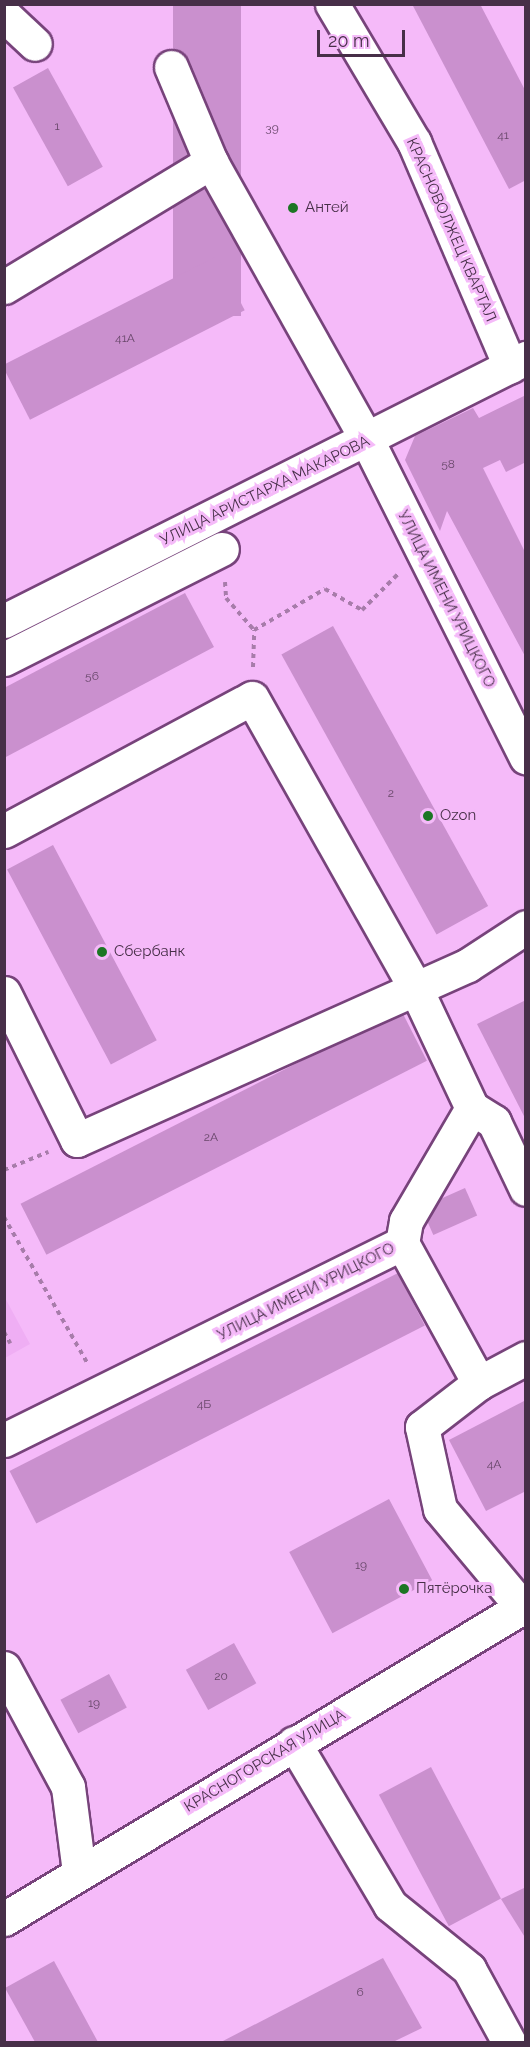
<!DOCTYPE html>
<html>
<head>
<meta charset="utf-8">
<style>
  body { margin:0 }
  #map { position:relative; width:530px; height:2047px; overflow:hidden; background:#f5baf9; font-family:Raleway,sans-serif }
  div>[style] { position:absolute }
  .built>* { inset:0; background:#efaef4 }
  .building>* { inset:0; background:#ca90ce; transform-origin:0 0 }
  .path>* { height:4px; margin-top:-2px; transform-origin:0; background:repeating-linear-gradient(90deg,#a77caa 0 4.5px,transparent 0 9px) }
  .roads { filter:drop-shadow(2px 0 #77437b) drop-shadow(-2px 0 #77437b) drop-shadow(0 2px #77437b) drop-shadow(0 -2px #77437b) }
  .minor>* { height:33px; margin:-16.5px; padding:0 16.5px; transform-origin:16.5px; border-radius:16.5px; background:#fff }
  .dots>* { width:16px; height:16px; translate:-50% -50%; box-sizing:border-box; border:3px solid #f5baf9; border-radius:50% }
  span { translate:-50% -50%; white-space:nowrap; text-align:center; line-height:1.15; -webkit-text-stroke:6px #f5baf9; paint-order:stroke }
  .number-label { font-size:12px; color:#68476a }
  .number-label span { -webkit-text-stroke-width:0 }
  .poi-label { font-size:15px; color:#472f48 }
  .left { translate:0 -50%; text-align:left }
  .street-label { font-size:15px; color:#472f48 }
  .frame { position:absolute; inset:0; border:6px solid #472f48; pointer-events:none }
  .scale { position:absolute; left:317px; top:30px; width:88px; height:27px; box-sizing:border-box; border:3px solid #472f48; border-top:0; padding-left:8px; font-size:18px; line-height:21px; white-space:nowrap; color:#472f48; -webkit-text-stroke:4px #f5baf9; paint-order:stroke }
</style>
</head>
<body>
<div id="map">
  <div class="built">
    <i style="clip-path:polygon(4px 1296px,30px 1344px,5px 1358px,4px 1358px)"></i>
  </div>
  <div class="building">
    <i style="left:173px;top:4px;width:68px;height:312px"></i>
    <i style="clip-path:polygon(412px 4px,480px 4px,526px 92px,526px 180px,509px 189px)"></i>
    <i style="left:48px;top:68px;width:113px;height:40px;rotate:61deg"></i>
    <i style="left:217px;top:256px;width:61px;height:241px;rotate:63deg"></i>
    <i style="clip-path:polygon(526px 395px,526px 462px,506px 472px,500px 460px,483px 468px,526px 554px,526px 658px,447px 511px,440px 531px,405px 460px,415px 436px,473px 408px,479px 418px)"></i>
    <i style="clip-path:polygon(185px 593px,214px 647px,4px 758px,4px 688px)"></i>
    <i style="left:333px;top:626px;width:320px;height:59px;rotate:61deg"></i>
    <i style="left:53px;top:845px;width:221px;height:52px;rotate:62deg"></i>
    <i style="clip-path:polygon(526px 1000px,526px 1120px,477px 1024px)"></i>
    <i style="left:401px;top:1010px;width:57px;height:427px;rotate:63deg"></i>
    <i style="left:465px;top:1188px;width:30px;height:48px;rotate:66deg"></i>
    <i style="left:398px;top:1273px;width:59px;height:436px;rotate:63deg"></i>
    <i style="clip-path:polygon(526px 1400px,526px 1491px,486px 1511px,449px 1440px)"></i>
    <i style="left:389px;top:1499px;width:92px;height:113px;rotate:62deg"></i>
    <i style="left:234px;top:1643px;width:46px;height:55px;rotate:61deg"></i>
    <i style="left:109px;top:1674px;width:38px;height:55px;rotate:62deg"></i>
    <i style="left:431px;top:1767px;width:149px;height:59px;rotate:62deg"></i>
    <i style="clip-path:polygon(526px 1887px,526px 1939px,501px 1899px)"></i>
    <i style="clip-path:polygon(383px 1958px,422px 2028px,393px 2042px,221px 2042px)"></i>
    <i style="clip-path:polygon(54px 1961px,98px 2042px,35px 2042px,5px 1988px)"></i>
  </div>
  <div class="path">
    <i style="left:225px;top:582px;width:16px;rotate:86deg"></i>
    <i style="left:226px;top:598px;width:43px;rotate:48.8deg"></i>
    <i style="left:253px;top:667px;width:37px;rotate:-88deg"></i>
    <i style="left:254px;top:630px;width:82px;rotate:-30deg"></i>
    <i style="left:325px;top:589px;width:43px;rotate:29.6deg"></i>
    <i style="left:362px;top:610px;width:52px;rotate:-45deg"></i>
    <i style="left:4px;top:1170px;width:48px;rotate:-22.2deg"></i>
    <i style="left:4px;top:1217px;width:169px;rotate:60.3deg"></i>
    <i style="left:4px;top:1332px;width:13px;rotate:61deg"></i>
  </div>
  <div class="roads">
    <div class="minor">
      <i style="left:332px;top:4px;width:161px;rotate:59.3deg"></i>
      <i style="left:414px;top:142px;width:244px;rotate:66.8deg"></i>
      <i style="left:4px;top:15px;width:42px;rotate:43.1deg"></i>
      <i style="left:211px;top:162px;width:319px;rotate:60.7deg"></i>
      <i style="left:367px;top:440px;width:355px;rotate:63.4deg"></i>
      <i style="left:4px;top:287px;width:242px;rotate:-31.1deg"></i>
      <i style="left:211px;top:162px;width:103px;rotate:-112.8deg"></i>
      <i style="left:4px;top:621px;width:585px;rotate:-26.74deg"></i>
      <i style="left:4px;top:659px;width:244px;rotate:-26.8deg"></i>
      <i style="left:4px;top:831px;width:281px;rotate:-28.2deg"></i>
      <i style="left:252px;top:698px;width:332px;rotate:60.6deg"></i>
      <i style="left:415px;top:987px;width:134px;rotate:64.8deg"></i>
      <i style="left:472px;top:1108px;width:131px;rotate:120.3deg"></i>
      <i style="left:406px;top:1221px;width:22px;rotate:100deg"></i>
      <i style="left:4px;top:993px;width:164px;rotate:63.6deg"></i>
      <i style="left:77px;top:1140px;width:428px;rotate:-24.1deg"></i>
      <i style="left:468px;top:965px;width:69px;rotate:-33.2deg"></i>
      <i style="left:472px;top:1108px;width:26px;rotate:32deg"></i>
      <i style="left:494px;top:1122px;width:74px;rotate:64.5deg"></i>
      <i style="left:479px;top:1383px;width:53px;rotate:-28deg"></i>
      <i style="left:4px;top:1440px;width:444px;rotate:-26.3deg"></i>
      <i style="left:402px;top:1243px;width:160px;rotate:61.2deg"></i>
      <i style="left:479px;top:1383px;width:72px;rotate:142.3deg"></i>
      <i style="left:422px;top:1427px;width:84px;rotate:77.6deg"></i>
      <i style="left:440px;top:1509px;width:128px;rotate:50.1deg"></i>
      <i style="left:4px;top:1668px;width:135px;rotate:61.7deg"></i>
      <i style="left:68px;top:1787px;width:86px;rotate:82.6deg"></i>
      <i style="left:294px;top:1743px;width:188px;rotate:59.3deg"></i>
      <i style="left:390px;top:1905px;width:102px;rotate:39deg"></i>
      <i style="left:469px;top:1969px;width:83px;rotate:61.3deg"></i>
      <i style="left:4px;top:1919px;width:609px;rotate:-31.03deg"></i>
    </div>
  </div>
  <div class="dots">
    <i style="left:293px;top:208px;background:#1c7624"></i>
    <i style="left:428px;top:816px;background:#1c7624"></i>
    <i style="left:102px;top:952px;background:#1c7624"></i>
    <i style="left:404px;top:1589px;background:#1c7624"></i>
  </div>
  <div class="number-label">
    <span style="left:57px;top:127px">1</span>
    <span style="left:272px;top:129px">39</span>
    <span style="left:503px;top:136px">41</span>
    <span style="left:125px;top:339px">41А</span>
    <span style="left:448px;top:465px">58</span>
    <span style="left:92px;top:677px">56</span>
    <span style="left:391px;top:794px">2</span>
    <span style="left:211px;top:1138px">2А</span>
    <span style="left:204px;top:1405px">4Б</span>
    <span style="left:494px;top:1465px">4А</span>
    <span style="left:361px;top:1566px">19</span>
    <span style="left:221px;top:1677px">20</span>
    <span style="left:94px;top:1704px">19</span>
    <span style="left:360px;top:1993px">6</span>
  </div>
  <div class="poi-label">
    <span class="left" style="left:305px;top:208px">Антей</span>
    <span class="left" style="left:440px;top:816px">Ozon</span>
    <span class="left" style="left:114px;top:952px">Сбербанк</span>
    <span class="left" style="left:416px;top:1589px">Пятёрочка</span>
  </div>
  <div class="street-label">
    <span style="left:451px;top:230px;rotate:66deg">КРАСНОВОЛЖЕЦ КВАРТАЛ</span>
    <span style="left:265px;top:491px;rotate:-26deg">УЛИЦА АРИСТАРХА МАКАРОВА</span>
    <span style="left:446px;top:599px;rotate:63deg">УЛИЦА ИМЕНИ УРИЦКОГО</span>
    <span style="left:306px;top:1292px;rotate:-27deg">УЛИЦА ИМЕНИ УРИЦКОГО</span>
    <span style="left:265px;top:1761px;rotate:-31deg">КРАСНОГОРСКАЯ УЛИЦА</span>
  </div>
  <div class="frame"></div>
  <div class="scale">20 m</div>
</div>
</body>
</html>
